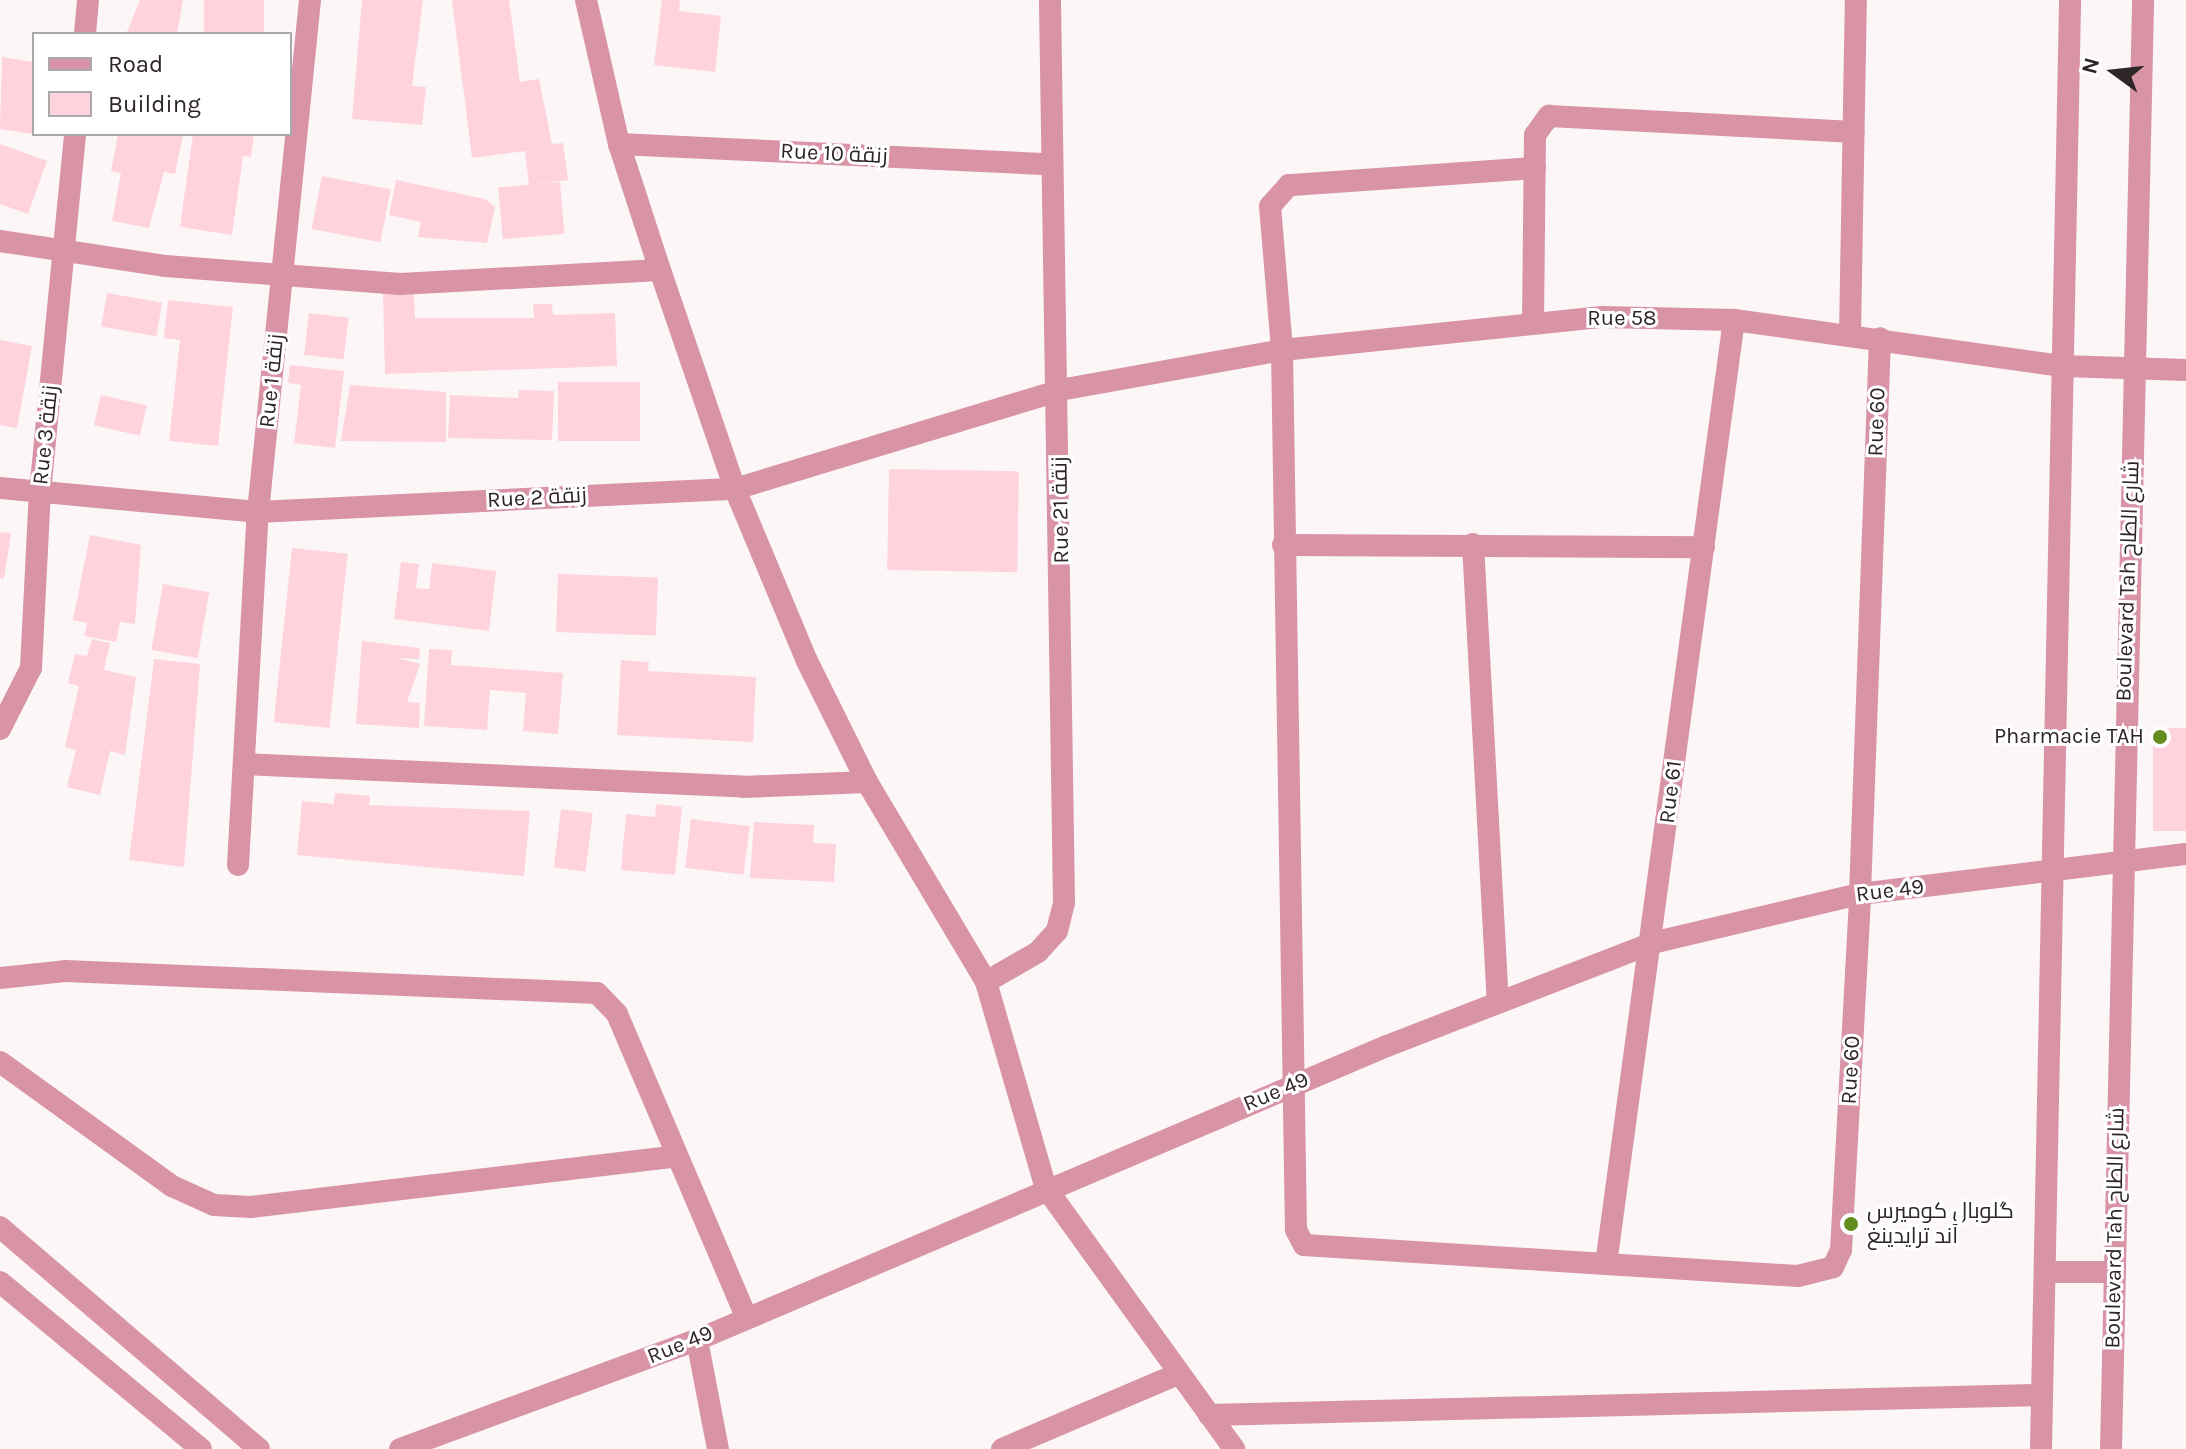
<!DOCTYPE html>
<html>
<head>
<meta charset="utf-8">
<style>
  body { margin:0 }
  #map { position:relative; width:2186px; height:1449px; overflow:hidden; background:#fcf6f7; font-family:Karla,Cairo,sans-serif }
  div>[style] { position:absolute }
  .building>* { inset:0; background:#ffd3dd; transform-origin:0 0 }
  .minor>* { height:22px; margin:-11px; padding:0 11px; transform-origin:11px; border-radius:11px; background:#d894a6 }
  .dots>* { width:22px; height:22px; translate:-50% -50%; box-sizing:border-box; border:4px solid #fff; border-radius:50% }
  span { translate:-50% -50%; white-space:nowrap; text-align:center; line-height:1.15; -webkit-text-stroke:6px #fff; paint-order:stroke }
  .street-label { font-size:22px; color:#2e2527 }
  .poi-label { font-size:22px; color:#2e2527 }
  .right { translate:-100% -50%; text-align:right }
  .left { translate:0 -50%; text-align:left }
  .legend { position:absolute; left:32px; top:32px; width:260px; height:104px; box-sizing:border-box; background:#fff; border:2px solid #aba8a9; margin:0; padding:10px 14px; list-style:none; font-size:24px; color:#2e2527 }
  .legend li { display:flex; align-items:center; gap:16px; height:40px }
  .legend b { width:40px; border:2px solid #aba8a9 }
  .north { position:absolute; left:2074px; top:32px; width:80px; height:80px; -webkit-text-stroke:6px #fff; paint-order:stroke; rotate:285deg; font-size:22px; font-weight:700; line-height:32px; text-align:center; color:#2e2527 }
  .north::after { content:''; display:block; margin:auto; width:28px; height:36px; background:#2e2527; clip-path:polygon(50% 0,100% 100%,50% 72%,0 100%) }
</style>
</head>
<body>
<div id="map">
  <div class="building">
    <i style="clip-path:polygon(140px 0,183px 0,177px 34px,126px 34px)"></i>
    <i style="left:204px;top:0;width:60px;height:34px"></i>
    <i style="clip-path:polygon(362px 0,423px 0,412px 86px,426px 87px,422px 125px,352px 119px)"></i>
    <i style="clip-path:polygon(452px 0,509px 0,520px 82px,539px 79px,552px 144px,563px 143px,568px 180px,529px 185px,525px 151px,472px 158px)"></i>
    <i style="clip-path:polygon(662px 0,680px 0,679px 11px,721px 16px,715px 72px,654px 65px)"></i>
    <i style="clip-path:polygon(2px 57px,34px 62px,34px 134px,0 129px)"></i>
    <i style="clip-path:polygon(118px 134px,183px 134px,175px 174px,164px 172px,149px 228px,112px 221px,121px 173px,111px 171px)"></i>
    <i style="clip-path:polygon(193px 134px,254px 134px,251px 157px,243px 156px,232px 235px,180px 227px)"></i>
    <i style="clip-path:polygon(0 144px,47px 161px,28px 214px,0 204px)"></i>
    <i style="left:322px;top:176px;width:70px;height:54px;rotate:11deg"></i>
    <i style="clip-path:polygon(396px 180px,485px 199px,495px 207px,487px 243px,418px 237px,421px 222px,389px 215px)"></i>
    <i style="left:560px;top:182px;width:52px;height:62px;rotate:85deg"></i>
    <i style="clip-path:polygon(414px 291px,415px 318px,534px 318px,533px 304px,552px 304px,553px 315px,615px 313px,617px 366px,385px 374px,383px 293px)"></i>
    <i style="left:107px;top:293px;width:56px;height:34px;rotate:10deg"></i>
    <i style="clip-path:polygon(168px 300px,233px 307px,218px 446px,169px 441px,180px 340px,164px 338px)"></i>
    <i style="left:309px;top:313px;width:40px;height:42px;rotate:7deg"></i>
    <i style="clip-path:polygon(0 340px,32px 346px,17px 428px,0 425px)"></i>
    <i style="clip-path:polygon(290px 365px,344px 371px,335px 448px,294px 443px,301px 385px,288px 383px)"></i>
    <i style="left:640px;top:382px;width:59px;height:82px;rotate:90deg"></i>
    <i style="clip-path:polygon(350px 385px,446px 392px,446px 442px,341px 441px)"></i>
    <i style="clip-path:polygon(519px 390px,554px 391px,552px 440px,448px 438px,450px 395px,518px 398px)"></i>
    <i style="left:101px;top:395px;width:47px;height:31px;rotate:13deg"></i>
    <i style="left:889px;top:469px;width:130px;height:101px;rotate:1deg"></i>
    <i style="clip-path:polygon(0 532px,11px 533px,4px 579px,0 578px)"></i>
    <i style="clip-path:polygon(90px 535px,141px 545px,135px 624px,120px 622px,116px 642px,84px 636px,87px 623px,73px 620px)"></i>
    <i style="left:292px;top:548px;width:56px;height:175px;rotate:6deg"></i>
    <i style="clip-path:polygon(401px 562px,419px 564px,416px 588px,429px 589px,432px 563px,496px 571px,489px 631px,394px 619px)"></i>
    <i style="left:558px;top:574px;width:100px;height:58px;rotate:2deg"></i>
    <i style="left:163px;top:584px;width:47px;height:67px;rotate:10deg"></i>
    <i style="clip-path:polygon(92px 639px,110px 643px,104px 670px,136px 677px,125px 755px,110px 751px,100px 795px,67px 787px,76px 750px,65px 747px,79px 686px,68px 683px,75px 654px,87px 656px)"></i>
    <i style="clip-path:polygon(362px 641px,420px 648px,419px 659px,398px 658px,420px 664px,407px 702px,420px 703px,419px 728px,356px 724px)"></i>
    <i style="clip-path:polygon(429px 649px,452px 650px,451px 665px,563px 673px,558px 734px,523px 731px,526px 693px,490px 690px,487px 730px,424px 726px)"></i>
    <i style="clip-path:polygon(154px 659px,200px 664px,184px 867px,129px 860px)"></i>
    <i style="clip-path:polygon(621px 660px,649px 662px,648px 671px,756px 677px,753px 742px,617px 735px)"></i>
    <i style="left:2153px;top:728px;width:33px;height:103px"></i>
    <i style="clip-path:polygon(335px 793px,370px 796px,369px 805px,530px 811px,524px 876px,297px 855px,302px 801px,334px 804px)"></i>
    <i style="clip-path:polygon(656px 804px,682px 807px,675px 875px,621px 870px,626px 814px,655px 817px)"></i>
    <i style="left:561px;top:809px;width:32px;height:59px;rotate:7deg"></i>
    <i style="left:691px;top:819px;width:59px;height:49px;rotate:7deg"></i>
    <i style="clip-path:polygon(754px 822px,814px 825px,813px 843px,836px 844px,834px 882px,750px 878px)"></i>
  </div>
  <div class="minor">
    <i style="left:586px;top:0;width:148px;rotate:77.1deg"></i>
    <i style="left:619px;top:144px;width:133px;rotate:72deg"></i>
    <i style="left:660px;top:270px;width:231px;rotate:71.1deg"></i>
    <i style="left:735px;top:489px;width:184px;rotate:67.3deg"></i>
    <i style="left:806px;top:659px;width:137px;rotate:63.6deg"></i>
    <i style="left:867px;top:782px;width:233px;rotate:59.2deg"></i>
    <i style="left:986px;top:982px;width:215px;rotate:73.8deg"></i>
    <i style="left:1046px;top:1188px;width:322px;rotate:54.2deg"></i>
    <i style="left:85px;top:34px;width:34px;rotate:-85deg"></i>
    <i style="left:619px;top:144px;width:429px;rotate:2.7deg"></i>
    <i style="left:1535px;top:168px;width:247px;rotate:176deg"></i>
    <i style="left:1289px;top:185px;width:28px;rotate:132deg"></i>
    <i style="left:1270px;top:206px;width:144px;rotate:85.2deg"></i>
    <i style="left:1282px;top:350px;width:880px;rotate:89.09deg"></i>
    <i style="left:1296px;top:1230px;width:17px;rotate:62deg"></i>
    <i style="left:1304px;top:1245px;width:495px;rotate:3.6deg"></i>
    <i style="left:1798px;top:1276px;width:36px;rotate:-14deg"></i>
    <i style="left:1833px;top:1267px;width:19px;rotate:-65deg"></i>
    <i style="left:1841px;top:1250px;width:357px;rotate:-86.9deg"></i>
    <i style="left:1860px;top:894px;width:556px;rotate:-87.94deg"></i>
    <i style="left:0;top:241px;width:168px;rotate:8.6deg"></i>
    <i style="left:166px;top:266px;width:235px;rotate:4.4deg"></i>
    <i style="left:400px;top:284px;width:260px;rotate:-3.1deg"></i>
    <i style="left:1533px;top:323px;width:188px;rotate:-89.4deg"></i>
    <i style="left:1535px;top:135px;width:24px;rotate:-54deg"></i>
    <i style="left:1549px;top:116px;width:305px;rotate:3deg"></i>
    <i style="left:1850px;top:335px;width:335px;rotate:-89deg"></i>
    <i style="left:0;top:488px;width:259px;rotate:5.3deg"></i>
    <i style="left:258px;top:512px;width:478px;rotate:-2.8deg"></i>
    <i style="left:735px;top:489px;width:340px;rotate:-16.9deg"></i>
    <i style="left:1060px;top:390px;width:226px;rotate:-10.2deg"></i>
    <i style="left:1282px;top:350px;width:322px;rotate:-5.9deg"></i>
    <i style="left:1602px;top:317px;width:132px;rotate:1.3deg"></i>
    <i style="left:1734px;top:320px;width:332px;rotate:8deg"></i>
    <i style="left:2063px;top:366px;width:123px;rotate:1.9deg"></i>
    <i style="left:1473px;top:544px;width:458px;rotate:86.9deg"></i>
    <i style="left:1283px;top:545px;width:421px;rotate:0.3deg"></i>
    <i style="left:0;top:729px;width:68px;rotate:-63.1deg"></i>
    <i style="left:31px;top:668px;width:176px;rotate:-87.1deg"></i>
    <i style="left:40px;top:492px;width:360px;rotate:-84.4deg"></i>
    <i style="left:245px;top:764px;width:498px;rotate:2.6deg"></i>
    <i style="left:742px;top:787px;width:125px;rotate:-2.3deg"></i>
    <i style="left:238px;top:865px;width:354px;rotate:-86.8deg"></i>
    <i style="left:258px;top:512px;width:515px;rotate:-84.2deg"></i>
    <i style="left:0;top:978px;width:65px;rotate:-6.1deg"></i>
    <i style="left:65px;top:971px;width:532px;rotate:2.37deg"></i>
    <i style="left:597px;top:993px;width:29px;rotate:46deg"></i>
    <i style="left:617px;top:1014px;width:329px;rotate:66.9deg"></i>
    <i style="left:986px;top:982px;width:60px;rotate:-30deg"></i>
    <i style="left:1038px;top:952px;width:28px;rotate:-48deg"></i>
    <i style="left:1057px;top:931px;width:29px;rotate:-76deg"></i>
    <i style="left:1064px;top:903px;width:903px;rotate:-90.89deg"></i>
    <i style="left:0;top:1062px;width:212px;rotate:35.8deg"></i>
    <i style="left:172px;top:1186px;width:46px;rotate:24.3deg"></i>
    <i style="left:214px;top:1205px;width:37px;rotate:3deg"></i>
    <i style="left:251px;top:1207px;width:429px;rotate:-6.8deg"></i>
    <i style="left:0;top:1227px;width:341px;rotate:40.6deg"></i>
    <i style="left:1606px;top:1264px;width:953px;rotate:-82.28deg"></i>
    <i style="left:2045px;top:1272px;width:70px"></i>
    <i style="left:0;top:1282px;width:261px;rotate:39.7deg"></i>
    <i style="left:697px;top:1340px;width:111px;rotate:79.1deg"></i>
    <i style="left:1209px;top:1415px;width:833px;rotate:-1.38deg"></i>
    <i style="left:400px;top:1449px;width:316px;rotate:-20.2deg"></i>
    <i style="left:697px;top:1340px;width:750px;rotate:-23.08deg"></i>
    <i style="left:1387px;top:1046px;width:284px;rotate:-21.2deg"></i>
    <i style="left:1652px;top:943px;width:214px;rotate:-13.3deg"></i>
    <i style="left:1860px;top:894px;width:328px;rotate:-7deg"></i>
    <i style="left:1002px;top:1449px;width:191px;rotate:-23.1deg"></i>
    <i style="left:2041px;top:1449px;width:1449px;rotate:-88.85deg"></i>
    <i style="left:2111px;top:1449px;width:1449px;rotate:-88.73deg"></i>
  </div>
  <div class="dots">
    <i style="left:2160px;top:737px;background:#618d1e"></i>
    <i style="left:1851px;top:1224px;background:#618d1e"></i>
  </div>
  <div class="street-label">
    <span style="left:834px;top:154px;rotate:3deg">Rue 10 زنقة</span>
    <span style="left:1622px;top:319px">Rue 58</span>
    <span style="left:272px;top:381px;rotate:-84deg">Rue 1 زنقة</span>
    <span style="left:1877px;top:422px;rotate:-88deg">Rue 60</span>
    <span style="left:46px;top:435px;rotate:-84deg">Rue 3 زنقة</span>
    <span style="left:537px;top:498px;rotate:-3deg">Rue 2 زنقة</span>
    <span style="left:1061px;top:510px;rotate:-91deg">Rue 21 زنقة</span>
    <span style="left:2128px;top:581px;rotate:-88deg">Boulevard Tah شارع الطاح</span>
    <span style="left:1671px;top:792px;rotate:-83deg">Rue 61</span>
    <span style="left:1890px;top:891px;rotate:-7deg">Rue 49</span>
    <span style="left:1851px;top:1070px;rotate:-87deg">Rue 60</span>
    <span style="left:1276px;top:1092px;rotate:-23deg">Rue 49</span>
    <span style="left:2115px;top:1228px;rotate:-89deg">Boulevard Tah شارع الطاح</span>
    <span style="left:680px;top:1345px;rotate:-22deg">Rue 49</span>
  </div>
  <div class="poi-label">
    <span class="right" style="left:2144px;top:737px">Pharmacie TAH</span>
    <span class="left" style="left:1867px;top:1224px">گلوبال كوميرس<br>آند ترايدينغ</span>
  </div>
  <ul class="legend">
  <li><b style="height:10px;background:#d894a6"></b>Road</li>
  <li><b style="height:22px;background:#ffd3dd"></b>Building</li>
  </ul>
  <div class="north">N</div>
</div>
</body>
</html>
